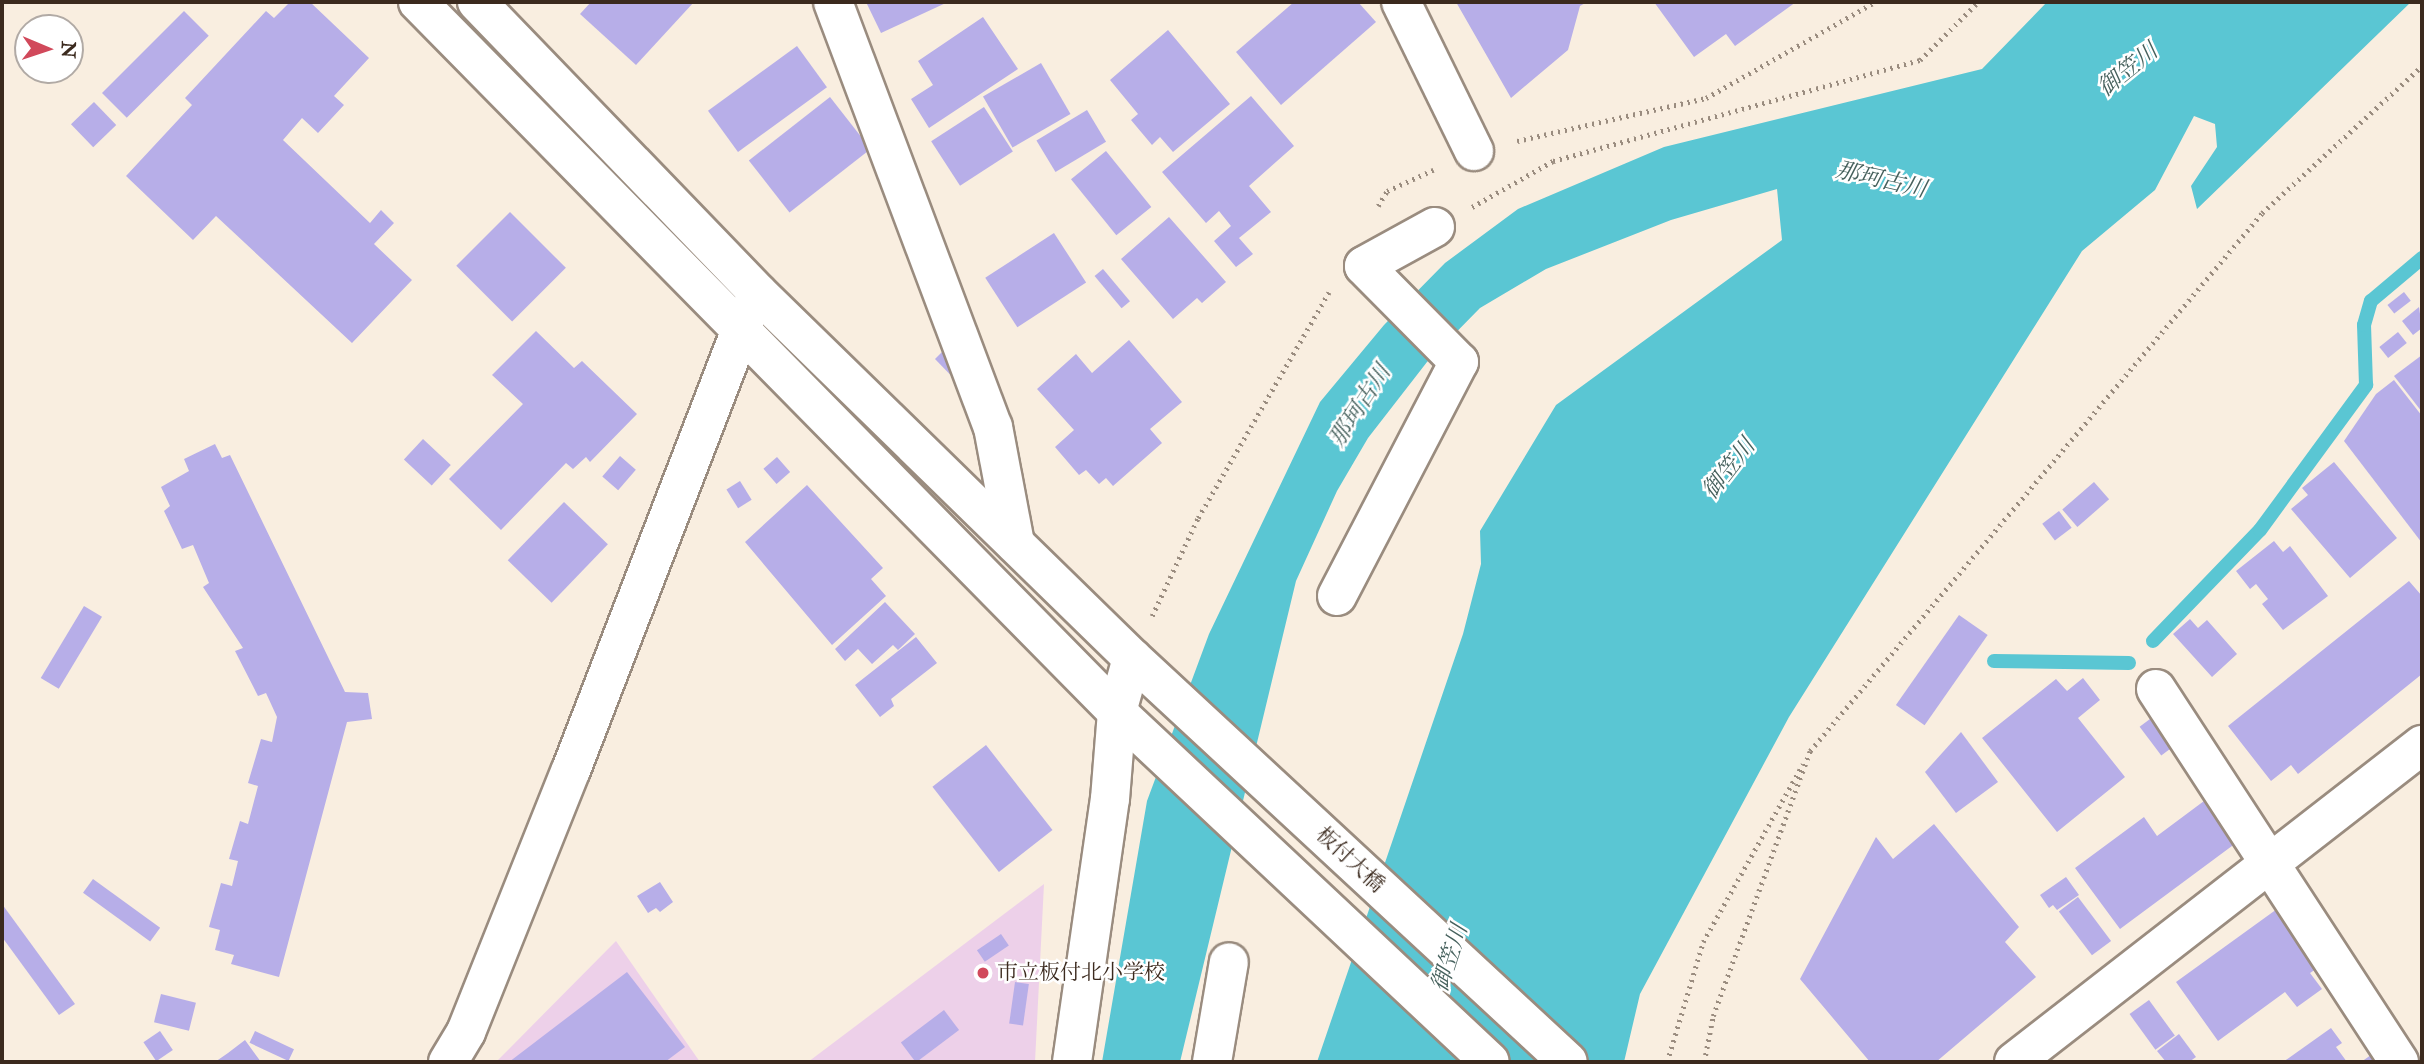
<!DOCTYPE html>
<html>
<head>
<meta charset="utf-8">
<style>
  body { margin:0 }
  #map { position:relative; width:2424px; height:1064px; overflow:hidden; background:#f9eee0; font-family:"IM FELL Double Pica","Noto Serif JP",serif }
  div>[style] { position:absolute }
  .built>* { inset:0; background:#edd0e9 }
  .water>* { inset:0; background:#5ac6d3 }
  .stream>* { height:14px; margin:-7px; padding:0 7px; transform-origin:7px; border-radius:7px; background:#5ac6d3 }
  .building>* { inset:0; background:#b7aee8; transform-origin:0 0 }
  .path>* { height:4.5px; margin-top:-2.25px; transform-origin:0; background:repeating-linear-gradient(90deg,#9a8c7f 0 2px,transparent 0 7px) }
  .roads { filter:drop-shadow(2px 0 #9a8c7f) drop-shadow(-2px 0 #9a8c7f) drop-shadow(0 2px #9a8c7f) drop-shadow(0 -2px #9a8c7f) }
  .minor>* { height:38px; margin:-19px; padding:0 19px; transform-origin:19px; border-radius:19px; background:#fff }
  .tertiary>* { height:38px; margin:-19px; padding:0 19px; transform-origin:19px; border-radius:19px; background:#fff }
  .dots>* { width:19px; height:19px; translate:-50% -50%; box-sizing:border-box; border:4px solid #fff; border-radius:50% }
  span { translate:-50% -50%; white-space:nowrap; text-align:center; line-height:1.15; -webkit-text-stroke:5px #fff; paint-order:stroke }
  .street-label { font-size:21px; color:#3b2a1e }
  .poi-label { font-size:21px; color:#3b2a1e }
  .left { translate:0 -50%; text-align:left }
  .water-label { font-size:23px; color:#46615d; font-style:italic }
  .frame { position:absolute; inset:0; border:4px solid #3b2a1e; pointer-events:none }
  .north { position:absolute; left:14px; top:14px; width:70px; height:70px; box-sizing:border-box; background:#fff; border:2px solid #b1aaa5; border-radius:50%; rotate:92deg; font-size:19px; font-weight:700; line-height:28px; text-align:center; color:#3b2a1e }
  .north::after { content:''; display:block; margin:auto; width:24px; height:32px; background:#d1495b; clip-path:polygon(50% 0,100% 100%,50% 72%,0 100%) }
</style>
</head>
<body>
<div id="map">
  <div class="built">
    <i style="clip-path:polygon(1044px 884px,1035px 1062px,808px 1062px)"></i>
    <i style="clip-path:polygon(616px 941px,700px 1062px,496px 1062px)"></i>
  </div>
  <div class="water">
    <i style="clip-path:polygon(2047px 2px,2411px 2px,2197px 209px,2191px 186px,2217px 147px,2215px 124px,2194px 116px,2155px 190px,2082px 251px,1789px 717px,1640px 994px,1624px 1062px,1317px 1062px,1463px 634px,1481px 564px,1480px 531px,1556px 405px,1782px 240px,1777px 189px,1671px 220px,1546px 269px,1480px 308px,1427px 362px,1368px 438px,1337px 491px,1296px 581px,1180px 1062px,1102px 1062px,1147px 801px,1209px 634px,1320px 402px,1384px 325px,1445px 263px,1518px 209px,1664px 147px,1982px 69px)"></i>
  </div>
  <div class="stream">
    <i style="left:2153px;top:641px;width:154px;rotate:-46.1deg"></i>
    <i style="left:2260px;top:530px;width:180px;rotate:-53.8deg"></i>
    <i style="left:2366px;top:385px;width:60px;rotate:-91.9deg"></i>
    <i style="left:2364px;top:325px;width:25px;rotate:-74deg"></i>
    <i style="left:2371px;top:301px;width:67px;rotate:-40.1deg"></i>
    <i style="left:1994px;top:661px;width:135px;rotate:0.8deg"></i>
  </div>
  <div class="building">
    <i style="clip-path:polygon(290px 2px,310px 2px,369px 58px,334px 96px,344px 105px,318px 133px,302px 118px,283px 140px,370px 223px,381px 210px,394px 223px,374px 244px,412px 280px,352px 343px,216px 216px,193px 240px,126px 176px,192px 105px,185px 98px,266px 11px,274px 18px)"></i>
    <i style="clip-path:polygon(591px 2px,694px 2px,636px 65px,580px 14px)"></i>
    <i style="clip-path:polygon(866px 2px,948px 2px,881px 33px)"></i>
    <i style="clip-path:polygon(1294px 2px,1358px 2px,1376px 22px,1281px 105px,1236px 52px)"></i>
    <i style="clip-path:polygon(1456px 2px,1587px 2px,1580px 6px,1568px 50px,1511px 98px)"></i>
    <i style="clip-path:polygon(1654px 2px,1796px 2px,1735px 46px,1726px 34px,1694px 57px)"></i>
    <i style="left:184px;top:11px;width:35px;height:116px;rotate:45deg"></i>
    <i style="clip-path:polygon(983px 17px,1018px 69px,929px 128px,911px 99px,933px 85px,918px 61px)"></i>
    <i style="clip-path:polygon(1168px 30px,1230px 104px,1173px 152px,1160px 137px,1152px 145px,1131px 120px,1138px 114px,1110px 80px)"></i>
    <i style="left:797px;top:46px;width:51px;height:110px;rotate:54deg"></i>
    <i style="left:1041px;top:63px;width:59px;height:67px;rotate:60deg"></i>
    <i style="clip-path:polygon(1251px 96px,1294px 146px,1249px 186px,1271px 212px,1239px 238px,1253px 254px,1236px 267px,1214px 241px,1231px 226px,1219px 211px,1206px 223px,1162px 172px)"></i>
    <i style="left:830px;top:97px;width:66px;height:103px;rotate:52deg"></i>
    <i style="left:94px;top:102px;width:32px;height:32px;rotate:46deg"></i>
    <i style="left:984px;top:107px;width:53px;height:63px;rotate:57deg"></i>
    <i style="left:1087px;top:110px;width:37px;height:59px;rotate:59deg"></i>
    <i style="left:1106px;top:151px;width:72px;height:45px;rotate:51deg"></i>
    <i style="left:510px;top:212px;width:79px;height:76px;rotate:45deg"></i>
    <i style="clip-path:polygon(1169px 217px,1226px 282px,1202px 303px,1197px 298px,1173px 319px,1121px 259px)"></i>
    <i style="left:1054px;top:233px;width:59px;height:82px;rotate:57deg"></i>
    <i style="left:1103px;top:269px;width:42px;height:11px;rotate:50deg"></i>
    <i style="left:2404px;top:292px;width:11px;height:21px;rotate:52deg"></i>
    <i style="clip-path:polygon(2419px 307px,2422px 328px,2413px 335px,2402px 321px)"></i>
    <i style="clip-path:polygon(536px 331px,574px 368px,582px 361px,637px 414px,590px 462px,586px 457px,573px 469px,566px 463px,501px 530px,449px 479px,523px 404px,492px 375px)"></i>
    <i style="left:2398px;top:332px;width:14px;height:24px;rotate:51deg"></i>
    <i style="clip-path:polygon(1129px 340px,1182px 402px,1150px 429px,1162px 443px,1113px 486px,1106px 478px,1099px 484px,1086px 470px,1079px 475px,1055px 447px,1074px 430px,1037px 389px,1076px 354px,1092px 373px)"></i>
    <i style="clip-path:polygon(949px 345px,965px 390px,935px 359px)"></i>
    <i style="clip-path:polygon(2422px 355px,2422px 412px,2394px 376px)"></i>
    <i style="clip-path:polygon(2394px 380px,2422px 416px,2422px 543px,2344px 441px,2376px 394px)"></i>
    <i style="left:423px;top:439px;width:38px;height:28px;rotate:43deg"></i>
    <i style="clip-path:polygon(215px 444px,222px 458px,230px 455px,345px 692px,368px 693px,372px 719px,347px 722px,279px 977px,231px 964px,234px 955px,215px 950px,220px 930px,209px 927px,221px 883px,232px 886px,238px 861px,229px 859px,240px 821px,248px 824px,258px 786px,248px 783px,261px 739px,272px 742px,277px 717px,266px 693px,258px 696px,235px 651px,243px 648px,203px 587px,209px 583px,193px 545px,182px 549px,164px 511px,170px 506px,161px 487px,189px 471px,184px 459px)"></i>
    <i style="left:620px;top:456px;width:21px;height:27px;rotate:41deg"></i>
    <i style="left:777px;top:457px;width:20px;height:18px;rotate:49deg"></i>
    <i style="clip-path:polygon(2334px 462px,2397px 538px,2350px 578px,2291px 509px,2308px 495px,2302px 488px)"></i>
    <i style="left:740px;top:481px;width:22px;height:16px;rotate:58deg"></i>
    <i style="left:2094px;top:482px;width:23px;height:42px;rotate:49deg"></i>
    <i style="clip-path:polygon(807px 485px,883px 568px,871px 579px,886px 596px,832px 645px,745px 542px)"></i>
    <i style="left:564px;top:502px;width:61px;height:81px;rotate:44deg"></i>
    <i style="left:2059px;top:511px;width:21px;height:21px;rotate:53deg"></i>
    <i style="clip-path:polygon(2274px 541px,2283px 552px,2290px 546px,2328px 596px,2283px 630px,2262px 604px,2268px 599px,2256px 584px,2250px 589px,2236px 571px)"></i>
    <i style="clip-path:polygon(2409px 581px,2422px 596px,2422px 674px,2298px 774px,2291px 765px,2271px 781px,2228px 726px)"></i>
    <i style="clip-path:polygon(885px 602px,915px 634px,898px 650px,893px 645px,872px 664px,858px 649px,845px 661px,835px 649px)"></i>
    <i style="left:84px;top:606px;width:21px;height:84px;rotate:31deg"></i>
    <i style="left:1959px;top:615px;width:35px;height:110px;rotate:35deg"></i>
    <i style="clip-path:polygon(2190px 619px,2198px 628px,2207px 620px,2237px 654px,2212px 677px,2173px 634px)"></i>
    <i style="clip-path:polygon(916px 637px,937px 663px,891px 699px,894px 706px,880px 717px,855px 685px)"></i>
    <i style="clip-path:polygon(2083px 678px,2100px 700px,2078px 718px,2125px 777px,2057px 832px,1982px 738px,2056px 679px,2067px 691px)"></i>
    <i style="left:2150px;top:719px;width:36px;height:13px;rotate:53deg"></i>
    <i style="clip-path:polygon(1961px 732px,1998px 782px,1956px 813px,1925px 772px)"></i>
    <i style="left:986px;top:745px;width:108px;height:68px;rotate:52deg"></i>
    <i style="clip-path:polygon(2204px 801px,2236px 843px,2120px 929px,2075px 868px,2144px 817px,2157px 836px)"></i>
    <i style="clip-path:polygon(1934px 824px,2019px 927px,2005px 942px,2036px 977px,1936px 1062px,1870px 1062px,1800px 979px,1876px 837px,1893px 859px)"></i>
    <i style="clip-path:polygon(2066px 877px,2079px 895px,2057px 910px,2053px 905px,2049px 908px,2040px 895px)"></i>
    <i style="left:93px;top:879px;width:83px;height:17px;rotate:36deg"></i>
    <i style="clip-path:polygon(660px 882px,673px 902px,660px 912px,656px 908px,648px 913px,637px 896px)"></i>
    <i style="left:2078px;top:897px;width:55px;height:24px;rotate:53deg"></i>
    <i style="clip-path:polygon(2px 904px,75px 1004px,59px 1015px,2px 937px)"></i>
    <i style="clip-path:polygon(2277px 909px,2319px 967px,2310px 973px,2322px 989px,2297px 1007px,2285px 992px,2218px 1041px,2176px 982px)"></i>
    <i style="left:1001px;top:934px;width:14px;height:29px;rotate:56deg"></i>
    <i style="clip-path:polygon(627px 972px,685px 1047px,665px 1062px,509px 1062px)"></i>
    <i style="left:1015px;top:982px;width:14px;height:42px;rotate:8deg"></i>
    <i style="left:161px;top:994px;width:36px;height:29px;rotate:14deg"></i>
    <i style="left:2149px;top:1000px;width:44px;height:24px;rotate:54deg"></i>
    <i style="left:944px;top:1010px;width:25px;height:54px;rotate:53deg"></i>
    <i style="clip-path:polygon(2331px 1028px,2342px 1043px,2336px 1047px,2347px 1062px,2283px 1062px)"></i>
    <i style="left:160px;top:1031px;width:23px;height:20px;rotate:56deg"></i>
    <i style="left:255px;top:1031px;width:43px;height:13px;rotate:25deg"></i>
    <i style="clip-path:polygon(2179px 1034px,2196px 1057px,2189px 1062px,2166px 1062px,2157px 1051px)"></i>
    <i style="clip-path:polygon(245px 1040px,261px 1062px,215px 1062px,228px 1053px)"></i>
    <i style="clip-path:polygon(2381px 1048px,2391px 1062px,2361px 1062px)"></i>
  </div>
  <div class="path">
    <i style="left:1517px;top:141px;width:194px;rotate:-12.8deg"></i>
    <i style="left:1706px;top:98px;width:194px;rotate:-29.6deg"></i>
    <i style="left:1378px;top:206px;width:17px;rotate:-59deg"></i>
    <i style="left:1387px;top:191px;width:51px;rotate:-24.5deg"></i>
    <i style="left:1472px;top:207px;width:93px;rotate:-29.6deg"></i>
    <i style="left:1553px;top:161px;width:381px;rotate:-15.4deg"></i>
    <i style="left:1920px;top:60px;width:82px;rotate:-45deg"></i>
    <i style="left:1152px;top:616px;width:108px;rotate:-64.9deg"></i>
    <i style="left:1198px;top:518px;width:261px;rotate:-59.9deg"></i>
    <i style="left:1667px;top:1062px;width:125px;rotate:-73.3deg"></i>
    <i style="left:1703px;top:942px;width:204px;rotate:-60.7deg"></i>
    <i style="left:1704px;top:1062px;width:47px;rotate:-78.9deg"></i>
    <i style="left:1713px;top:1016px;width:282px;rotate:-69.9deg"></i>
    <i style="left:1810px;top:751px;width:703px;rotate:-49.96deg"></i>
    <i style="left:2262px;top:213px;width:217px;rotate:-42.6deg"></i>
  </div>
  <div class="roads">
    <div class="minor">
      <i style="left:833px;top:2px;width:454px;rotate:69.4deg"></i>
      <i style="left:993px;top:427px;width:118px;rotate:79.3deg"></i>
      <i style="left:1401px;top:2px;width:166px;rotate:63.9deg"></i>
      <i style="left:1337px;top:596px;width:264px;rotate:-62.5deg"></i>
      <i style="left:1459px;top:362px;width:135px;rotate:-134.7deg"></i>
      <i style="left:1364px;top:266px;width:81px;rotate:-28.8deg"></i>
      <i style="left:2156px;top:689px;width:445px;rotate:56.9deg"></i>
      <i style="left:1072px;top:1062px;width:266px;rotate:-81.8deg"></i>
      <i style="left:1110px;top:799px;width:87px;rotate:-85.4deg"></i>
      <i style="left:1117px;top:712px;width:56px;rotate:-74.5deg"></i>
      <i style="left:1212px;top:1062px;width:101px;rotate:-80.4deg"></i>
      <i style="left:2014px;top:1062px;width:517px;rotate:-37.85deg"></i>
    </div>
    <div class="tertiary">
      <i style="left:418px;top:2px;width:996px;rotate:45.45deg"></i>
      <i style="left:1117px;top:712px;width:511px;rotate:43.18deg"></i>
      <i style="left:477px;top:2px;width:405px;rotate:46deg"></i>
      <i style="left:758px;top:293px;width:523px;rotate:44.3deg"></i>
      <i style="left:1132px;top:658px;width:594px;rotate:42.82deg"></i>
      <i style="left:448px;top:1062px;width:35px;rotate:-59deg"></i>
      <i style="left:466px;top:1032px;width:282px;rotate:-68.2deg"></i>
      <i style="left:571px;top:770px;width:492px;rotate:-68.9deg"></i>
    </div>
  </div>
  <div class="dots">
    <i style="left:983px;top:973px;background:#d1495b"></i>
  </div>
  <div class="street-label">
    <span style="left:1350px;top:860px;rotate:43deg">板付大橋</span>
  </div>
  <div class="poi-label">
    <span class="left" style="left:997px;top:973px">市立板付北小学校</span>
  </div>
  <div class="water-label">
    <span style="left:2128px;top:70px;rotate:-39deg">御笠川</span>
    <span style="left:1881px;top:180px;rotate:13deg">那珂古川</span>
    <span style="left:1360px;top:406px;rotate:-57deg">那珂古川</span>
    <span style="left:1729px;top:469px;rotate:-52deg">御笠川</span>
    <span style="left:1450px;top:958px;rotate:-72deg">御笠川</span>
  </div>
  <div class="frame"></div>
  <div class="north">N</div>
</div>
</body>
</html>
